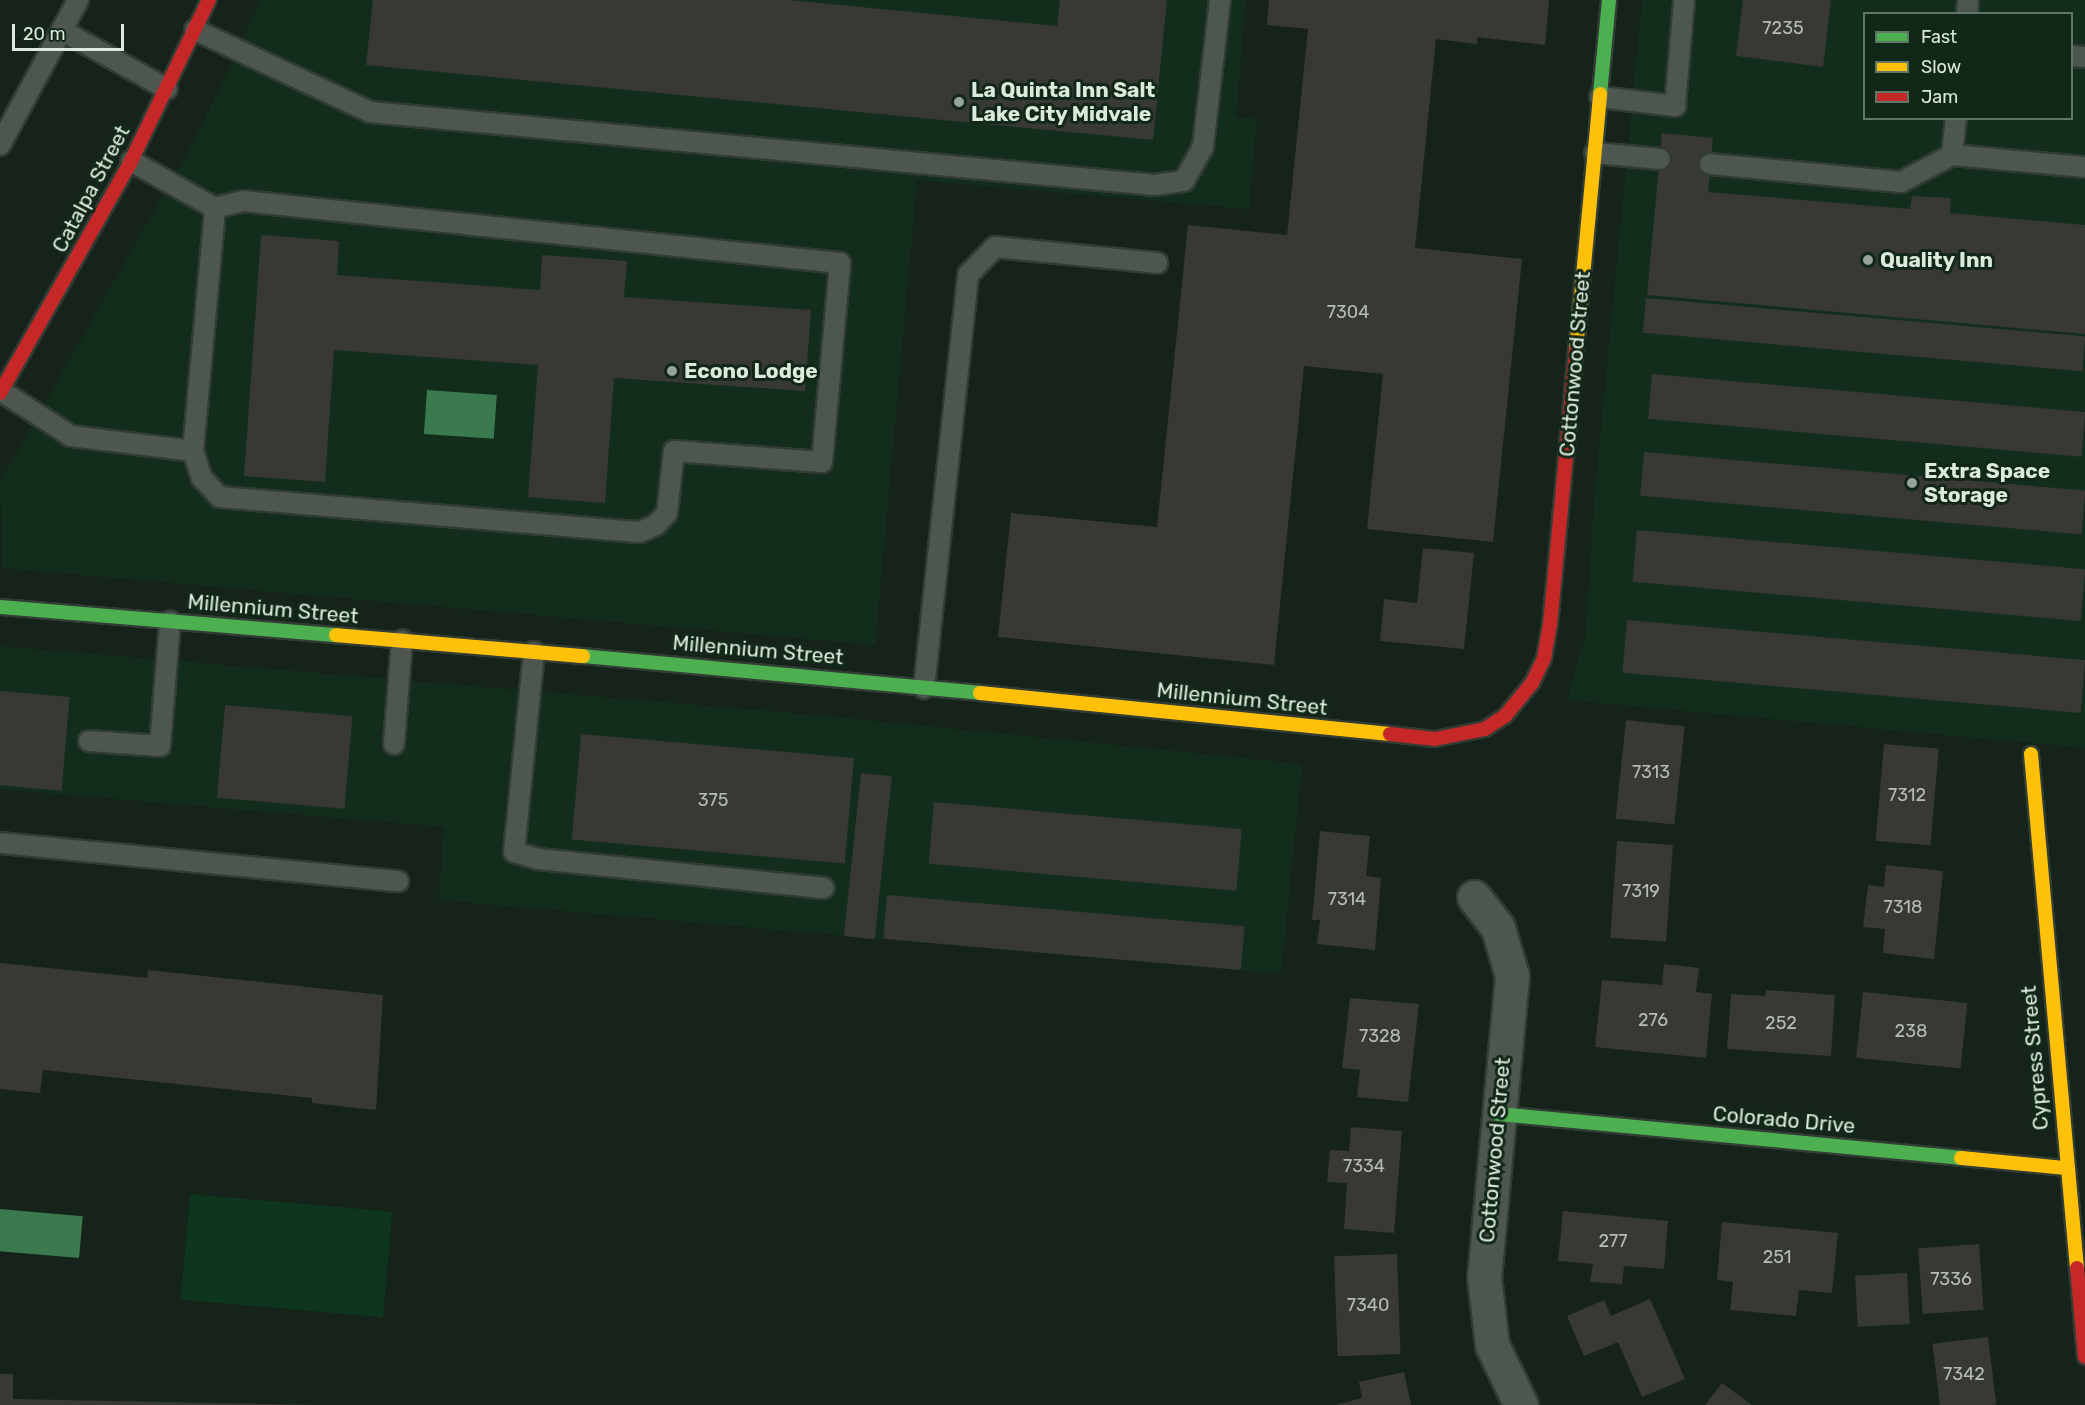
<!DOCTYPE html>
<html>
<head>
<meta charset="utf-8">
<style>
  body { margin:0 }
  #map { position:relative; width:2085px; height:1405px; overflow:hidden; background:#16231a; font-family:Rubik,sans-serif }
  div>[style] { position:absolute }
  .built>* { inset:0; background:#122d1b }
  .green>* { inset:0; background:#0e351d; transform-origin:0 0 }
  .water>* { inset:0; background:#3a7a4e; transform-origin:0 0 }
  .building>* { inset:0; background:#383834; transform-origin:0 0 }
  .roads { filter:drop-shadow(2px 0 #323c35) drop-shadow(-2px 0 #323c35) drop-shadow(0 2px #323c35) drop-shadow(0 -2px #323c35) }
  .lane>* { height:20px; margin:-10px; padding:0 10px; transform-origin:10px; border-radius:10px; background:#4e5650 }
  .street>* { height:33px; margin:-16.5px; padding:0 16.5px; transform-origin:16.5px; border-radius:16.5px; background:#4e5650 }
  .fast>* { height:14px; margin:-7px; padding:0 7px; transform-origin:7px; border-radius:7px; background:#4caf50 }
  .slow>* { height:14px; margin:-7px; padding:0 7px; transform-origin:7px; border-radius:7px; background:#ffc107 }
  .jam>* { height:14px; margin:-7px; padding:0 7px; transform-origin:7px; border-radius:7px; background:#c62828 }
  .dots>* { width:16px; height:16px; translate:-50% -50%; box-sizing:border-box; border:3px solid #112818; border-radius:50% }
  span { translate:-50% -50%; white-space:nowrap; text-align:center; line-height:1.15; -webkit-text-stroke:6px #112818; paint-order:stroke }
  .number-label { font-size:18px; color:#b3beb4 }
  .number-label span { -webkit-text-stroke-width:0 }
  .poi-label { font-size:21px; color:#dceade; font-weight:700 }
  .left { translate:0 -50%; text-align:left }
  .street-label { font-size:21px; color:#dceade }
  .legend { position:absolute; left:1863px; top:12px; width:210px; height:108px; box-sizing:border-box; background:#112818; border:2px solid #627667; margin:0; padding:8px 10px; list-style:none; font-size:18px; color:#dceade }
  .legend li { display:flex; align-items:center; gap:12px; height:30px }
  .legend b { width:30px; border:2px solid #627667 }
  .scale { position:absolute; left:12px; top:24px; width:112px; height:27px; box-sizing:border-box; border:3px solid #dceade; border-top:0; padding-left:8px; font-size:18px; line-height:21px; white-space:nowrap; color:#dceade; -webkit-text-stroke:4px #112818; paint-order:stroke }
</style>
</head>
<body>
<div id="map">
  <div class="built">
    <i style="clip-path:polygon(261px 0,1246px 0,1236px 117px,1257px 119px,1249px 209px,917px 180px,875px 645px,3px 568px,0 482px,196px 137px)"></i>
    <i style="clip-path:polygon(evenodd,1642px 0,2085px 0,2085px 748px,1567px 700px,1586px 633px,1594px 503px,1642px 0,1864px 14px,2072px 14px,2072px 118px,1864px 118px,1864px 14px)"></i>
    <i style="clip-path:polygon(0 646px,827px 716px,1302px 764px,1281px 974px,439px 900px,444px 827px,0 789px)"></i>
  </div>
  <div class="green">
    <i style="left:190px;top:1194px;width:203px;height:106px;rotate:5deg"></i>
  </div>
  <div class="water">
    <i style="left:427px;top:390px;width:70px;height:44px;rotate:4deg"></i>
    <i style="left:0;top:1209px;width:83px;height:42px;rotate:5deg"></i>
  </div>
  <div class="building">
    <i style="clip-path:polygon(373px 0,789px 0,1057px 26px,1060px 0,1167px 0,1153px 140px,366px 65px)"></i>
    <i style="clip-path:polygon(1269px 0,1549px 0,1545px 45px,1477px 37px,1477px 44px,1436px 39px,1415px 248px,1522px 259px,1493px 542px,1367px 529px,1383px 374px,1304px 366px,1274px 665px,998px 637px,1011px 513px,1157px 527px,1188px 225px,1287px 235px,1308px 29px,1267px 25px)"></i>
    <i style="clip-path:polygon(1743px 0,1831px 0,1823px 67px,1736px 56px)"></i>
    <i style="clip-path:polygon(1662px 133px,1713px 138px,1708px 192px,1910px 209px,1912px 196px,1951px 198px,1950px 213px,2085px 225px,2085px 334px,1647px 295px)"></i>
    <i style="clip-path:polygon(261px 235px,339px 241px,337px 275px,540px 290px,542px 255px,627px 261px,624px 297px,811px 310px,805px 391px,614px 378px,605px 503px,528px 497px,538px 365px,334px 350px,325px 482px,244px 476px)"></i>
    <i style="left:1646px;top:298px;width:441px;height:35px;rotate:5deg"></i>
    <i style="left:1652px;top:374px;width:435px;height:45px;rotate:5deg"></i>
    <i style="left:1644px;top:452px;width:443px;height:44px;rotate:5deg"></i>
    <i style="left:1637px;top:530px;width:450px;height:52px;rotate:5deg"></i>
    <i style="clip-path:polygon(1423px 548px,1474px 553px,1464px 649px,1380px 641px,1384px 599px,1417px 603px)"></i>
    <i style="left:1627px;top:620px;width:460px;height:53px;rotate:5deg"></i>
    <i style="left:0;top:691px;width:70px;height:94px;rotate:5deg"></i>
    <i style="left:225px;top:705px;width:128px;height:93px;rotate:5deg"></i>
    <i style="left:1626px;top:720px;width:59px;height:99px;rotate:6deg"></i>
    <i style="left:581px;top:734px;width:274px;height:106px;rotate:5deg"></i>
    <i style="left:1884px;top:744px;width:55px;height:97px;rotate:5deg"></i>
    <i style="left:861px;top:773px;width:31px;height:164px;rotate:6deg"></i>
    <i style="left:934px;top:802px;width:309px;height:62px;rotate:5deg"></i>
    <i style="clip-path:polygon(1320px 831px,1370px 836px,1366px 876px,1381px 878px,1375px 950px,1317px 944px,1320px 920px,1312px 920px)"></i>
    <i style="left:1617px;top:841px;width:56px;height:97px;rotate:4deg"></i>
    <i style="clip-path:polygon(1886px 865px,1943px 871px,1934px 959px,1883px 953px,1885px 929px,1863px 927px,1868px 885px,1884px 887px)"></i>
    <i style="left:887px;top:895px;width:359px;height:44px;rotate:5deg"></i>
    <i style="clip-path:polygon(0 963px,147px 978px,148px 970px,383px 995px,376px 1110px,312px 1103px,312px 1098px,43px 1070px,40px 1093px,0 1089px)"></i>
    <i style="clip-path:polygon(1664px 964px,1699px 968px,1696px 992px,1712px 994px,1706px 1058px,1595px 1047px,1602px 980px,1662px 985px)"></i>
    <i style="clip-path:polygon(1766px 990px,1835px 995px,1831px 1056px,1727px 1049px,1731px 994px,1765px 996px)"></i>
    <i style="left:1863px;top:992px;width:105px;height:66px;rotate:6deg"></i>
    <i style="clip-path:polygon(1350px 998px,1419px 1004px,1408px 1102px,1357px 1097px,1360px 1070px,1342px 1068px)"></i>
    <i style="clip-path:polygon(1351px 1127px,1402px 1131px,1394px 1233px,1344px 1229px,1347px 1183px,1327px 1182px,1330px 1150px,1349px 1151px)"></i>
    <i style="clip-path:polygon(1563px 1211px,1668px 1221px,1664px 1269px,1624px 1266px,1622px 1284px,1590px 1282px,1593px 1264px,1558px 1261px)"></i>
    <i style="clip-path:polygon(1722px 1222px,1838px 1233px,1832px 1293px,1799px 1290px,1796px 1316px,1730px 1310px,1733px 1282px,1717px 1280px)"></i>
    <i style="left:1979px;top:1244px;width:66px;height:61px;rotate:86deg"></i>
    <i style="left:1397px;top:1254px;width:100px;height:63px;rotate:88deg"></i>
    <i style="left:1907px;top:1273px;width:51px;height:52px;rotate:87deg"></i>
    <i style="clip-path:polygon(1650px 1299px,1685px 1379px,1642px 1397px,1618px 1342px,1584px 1356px,1567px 1316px,1604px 1300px,1611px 1316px)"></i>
    <i style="left:1988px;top:1337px;width:68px;height:56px;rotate:83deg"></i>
    <i style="clip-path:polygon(1404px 1372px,1411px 1405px,1335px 1405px,1362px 1398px,1359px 1382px)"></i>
    <i style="clip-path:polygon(0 1374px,13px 1374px,13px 1399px,322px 1405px,0 1405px)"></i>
    <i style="clip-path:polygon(1722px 1383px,1752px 1405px,1705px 1405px)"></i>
  </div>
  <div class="roads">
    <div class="lane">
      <i style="left:1967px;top:14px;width:14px;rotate:-86deg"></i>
      <i style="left:195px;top:30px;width:193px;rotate:25.1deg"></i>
      <i style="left:370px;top:112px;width:788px;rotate:5.31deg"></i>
      <i style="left:1155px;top:185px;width:29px;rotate:-8deg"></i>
      <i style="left:1184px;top:181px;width:39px;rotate:-61deg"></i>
      <i style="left:1203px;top:147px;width:148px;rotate:-83.4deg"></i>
      <i style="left:63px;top:31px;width:119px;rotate:29.1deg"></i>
      <i style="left:2072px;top:56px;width:13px;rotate:4deg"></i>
      <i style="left:1600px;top:97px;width:76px;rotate:6.8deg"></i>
      <i style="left:1675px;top:106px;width:106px;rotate:-85.1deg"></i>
      <i style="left:0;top:145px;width:165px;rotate:-61.7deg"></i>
      <i style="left:1595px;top:153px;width:65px;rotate:5.3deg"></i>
      <i style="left:1952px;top:155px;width:37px;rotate:-84deg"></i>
      <i style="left:1710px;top:164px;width:192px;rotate:5.4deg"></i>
      <i style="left:1901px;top:182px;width:58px;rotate:-27.9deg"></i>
      <i style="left:1952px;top:155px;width:134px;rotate:5.2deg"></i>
      <i style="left:1px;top:391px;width:83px;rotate:32.7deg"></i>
      <i style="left:71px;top:436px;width:123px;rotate:7deg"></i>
      <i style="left:193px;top:451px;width:244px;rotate:-84.8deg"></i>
      <i style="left:215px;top:208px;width:96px;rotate:-150.8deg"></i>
      <i style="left:193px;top:451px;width:28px;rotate:72deg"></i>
      <i style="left:202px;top:478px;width:26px;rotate:47deg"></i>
      <i style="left:220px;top:497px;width:421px;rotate:4.8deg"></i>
      <i style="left:640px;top:532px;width:17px;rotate:-24deg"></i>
      <i style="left:656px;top:525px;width:16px;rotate:-47deg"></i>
      <i style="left:667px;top:513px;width:62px;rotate:-83.6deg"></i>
      <i style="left:674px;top:451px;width:148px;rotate:4.3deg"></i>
      <i style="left:822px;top:462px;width:200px;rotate:-84.8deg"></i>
      <i style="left:840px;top:263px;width:600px;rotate:-174.07deg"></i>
      <i style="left:243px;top:201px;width:29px;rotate:166deg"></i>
      <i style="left:534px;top:652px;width:201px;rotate:95.7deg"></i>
      <i style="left:514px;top:852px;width:25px;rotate:16deg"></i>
      <i style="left:538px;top:859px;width:287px;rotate:5.8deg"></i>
      <i style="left:924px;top:688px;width:415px;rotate:-83.9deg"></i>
      <i style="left:968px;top:275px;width:39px;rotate:-46deg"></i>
      <i style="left:995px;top:247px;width:163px;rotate:5.6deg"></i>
      <i style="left:89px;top:741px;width:71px;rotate:4deg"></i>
      <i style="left:160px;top:746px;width:125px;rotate:-85.4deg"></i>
      <i style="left:394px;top:744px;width:104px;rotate:-85.6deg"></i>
      <i style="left:0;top:843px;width:400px;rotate:5.5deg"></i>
    </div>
    <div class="street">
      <i style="left:1474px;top:897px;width:39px;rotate:52deg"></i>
      <i style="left:1498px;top:928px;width:50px;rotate:73.7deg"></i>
      <i style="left:1512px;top:976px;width:302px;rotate:95.3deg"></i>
      <i style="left:1484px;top:1277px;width:68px;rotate:83.3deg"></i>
      <i style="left:1492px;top:1345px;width:67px;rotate:64.2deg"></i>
    </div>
    <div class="fast">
      <i style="left:1600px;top:94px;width:94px;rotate:-84.5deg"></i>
      <i style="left:0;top:607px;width:337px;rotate:4.8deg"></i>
      <i style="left:583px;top:656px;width:399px;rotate:5.3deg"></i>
      <i style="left:1498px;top:1114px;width:465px;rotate:5.4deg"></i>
    </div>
    <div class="slow">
      <i style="left:1576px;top:350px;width:257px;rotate:-84.6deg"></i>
      <i style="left:336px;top:635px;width:248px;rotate:4.9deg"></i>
      <i style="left:980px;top:693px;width:412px;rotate:5.7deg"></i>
      <i style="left:2031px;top:754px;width:516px;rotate:84.89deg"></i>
      <i style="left:1961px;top:1158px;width:104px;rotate:5.5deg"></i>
    </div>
    <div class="jam">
      <i style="left:0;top:393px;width:266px;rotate:-60.5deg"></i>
      <i style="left:131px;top:161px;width:179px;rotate:-64.2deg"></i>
      <i style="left:1390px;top:734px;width:45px;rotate:6.3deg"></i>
      <i style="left:1435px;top:739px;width:51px;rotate:-11.3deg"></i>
      <i style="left:1485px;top:729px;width:24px;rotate:-33deg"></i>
      <i style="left:1505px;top:716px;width:43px;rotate:-50.7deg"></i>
      <i style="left:1532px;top:683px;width:28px;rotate:-64deg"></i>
      <i style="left:1544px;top:658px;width:34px;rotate:-80deg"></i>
      <i style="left:1550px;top:625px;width:276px;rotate:-84.6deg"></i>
      <i style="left:2077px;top:1268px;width:89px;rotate:84.9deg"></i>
    </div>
  </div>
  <div class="dots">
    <i style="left:959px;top:102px;background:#97a499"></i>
    <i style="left:1868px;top:260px;background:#97a499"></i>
    <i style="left:672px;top:371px;background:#97a499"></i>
    <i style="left:1912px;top:483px;background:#97a499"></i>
  </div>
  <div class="number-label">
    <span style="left:1783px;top:28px">7235</span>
    <span style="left:1348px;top:312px">7304</span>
    <span style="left:1651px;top:772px">7313</span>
    <span style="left:1907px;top:795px">7312</span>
    <span style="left:713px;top:800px">375</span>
    <span style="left:1641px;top:891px">7319</span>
    <span style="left:1347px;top:899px">7314</span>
    <span style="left:1903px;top:907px">7318</span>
    <span style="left:1653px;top:1020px">276</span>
    <span style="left:1781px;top:1023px">252</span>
    <span style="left:1911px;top:1031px">238</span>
    <span style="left:1380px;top:1036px">7328</span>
    <span style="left:1364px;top:1166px">7334</span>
    <span style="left:1613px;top:1241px">277</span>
    <span style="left:1777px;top:1257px">251</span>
    <span style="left:1951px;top:1279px">7336</span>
    <span style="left:1368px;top:1305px">7340</span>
    <span style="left:1964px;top:1374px">7342</span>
  </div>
  <div class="poi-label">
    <span class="left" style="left:971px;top:102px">La Quinta Inn Salt<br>Lake City Midvale</span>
    <span class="left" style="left:1880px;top:260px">Quality Inn</span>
    <span class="left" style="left:684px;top:371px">Econo Lodge</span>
    <span class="left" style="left:1924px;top:483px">Extra Space<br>Storage</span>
  </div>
  <div class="street-label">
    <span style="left:91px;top:189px;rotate:-62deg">Catalpa Street</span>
    <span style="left:1575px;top:364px;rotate:-85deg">Cottonwood Street</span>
    <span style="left:273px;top:609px;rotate:5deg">Millennium Street</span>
    <span style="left:758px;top:650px;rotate:5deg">Millennium Street</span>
    <span style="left:1242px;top:699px;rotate:6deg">Millennium Street</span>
    <span style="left:2035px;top:1058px;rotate:-95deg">Cypress Street</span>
    <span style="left:1784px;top:1120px;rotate:5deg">Colorado Drive</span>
    <span style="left:1495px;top:1150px;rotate:-85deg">Cottonwood Street</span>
  </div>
  <ul class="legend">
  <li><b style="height:8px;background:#4caf50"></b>Fast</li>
  <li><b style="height:8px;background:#ffc107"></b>Slow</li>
  <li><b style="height:8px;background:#c62828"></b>Jam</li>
  </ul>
  <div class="scale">20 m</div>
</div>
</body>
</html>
